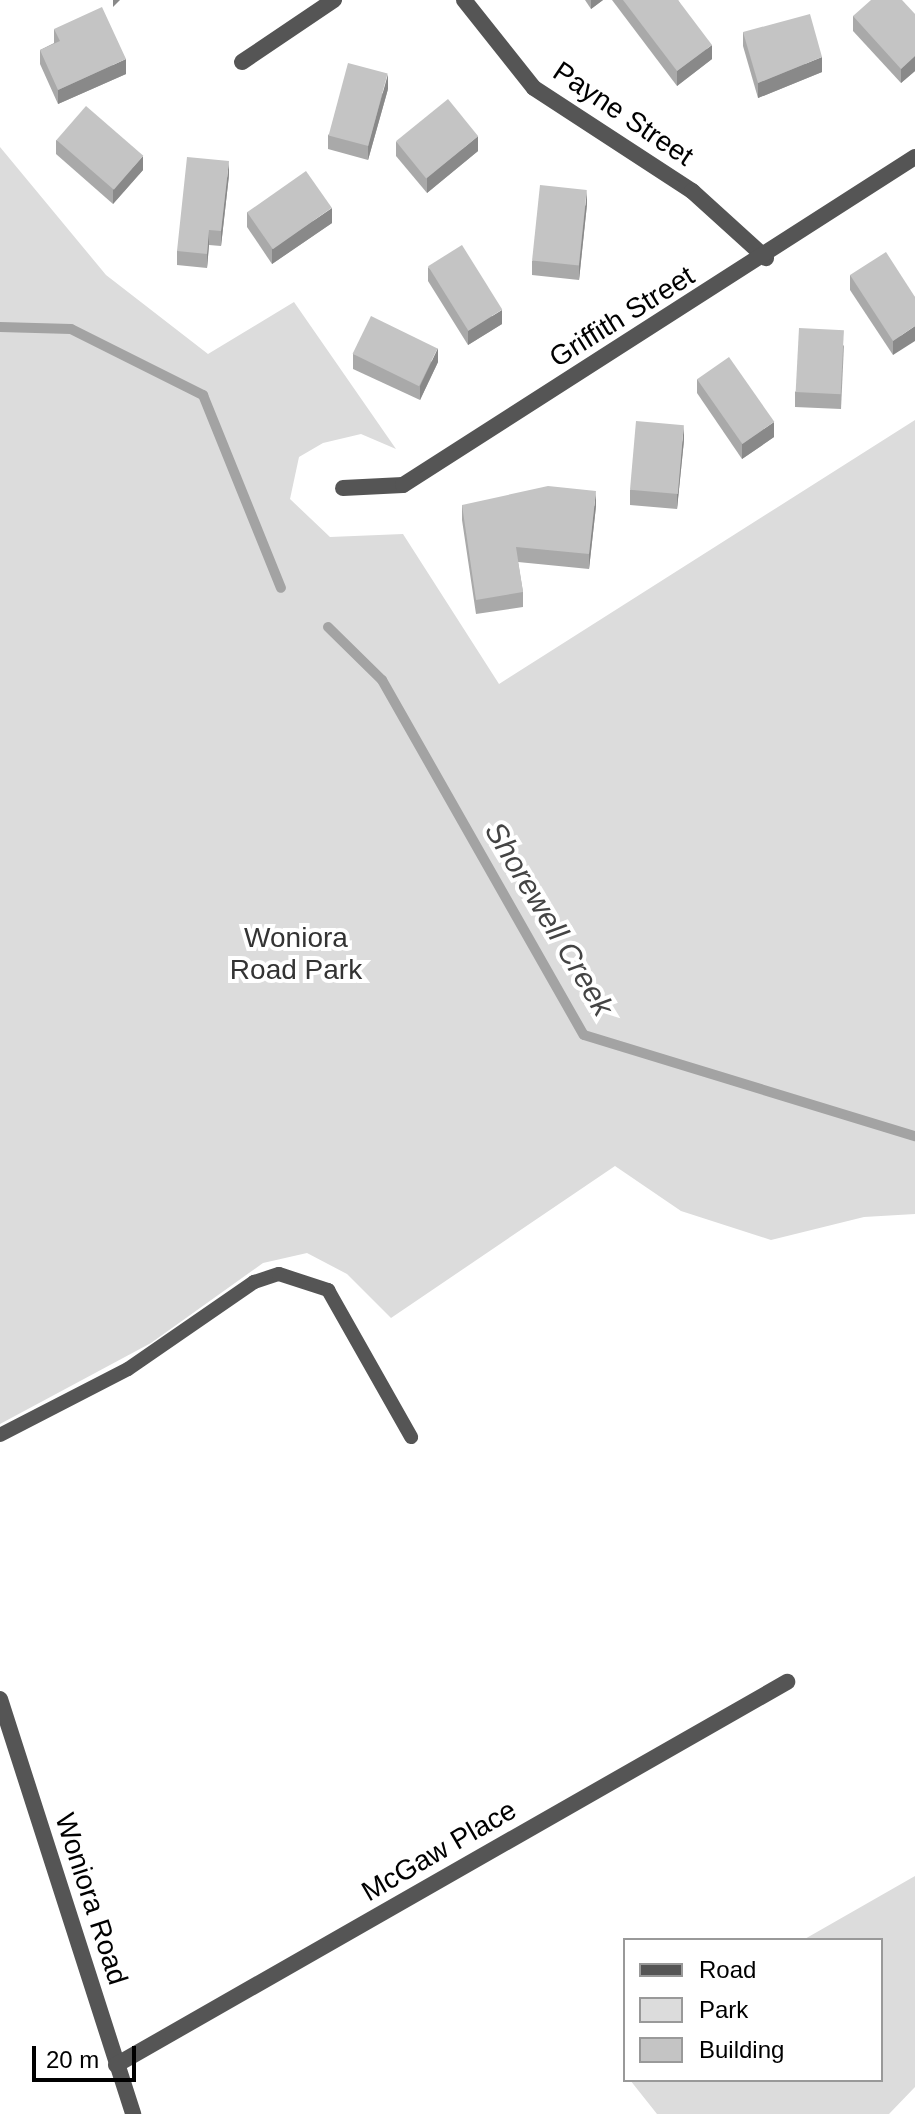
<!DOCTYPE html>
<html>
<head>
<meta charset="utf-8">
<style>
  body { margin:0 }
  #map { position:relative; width:915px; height:2114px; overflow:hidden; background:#fff; font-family:Arial,sans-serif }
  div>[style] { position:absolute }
  .green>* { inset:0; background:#dcdcdc }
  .stream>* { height:10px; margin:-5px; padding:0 5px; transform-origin:5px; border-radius:5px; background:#a3a3a3 }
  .service>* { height:14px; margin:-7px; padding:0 7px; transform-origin:7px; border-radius:7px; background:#555 }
  .minor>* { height:16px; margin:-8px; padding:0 8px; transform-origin:8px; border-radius:8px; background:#555 }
  .wall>* { inset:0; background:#a9a9a9 }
  .shaded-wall>* { inset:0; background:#898989 }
  .building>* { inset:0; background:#c4c4c4; transform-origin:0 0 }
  span { translate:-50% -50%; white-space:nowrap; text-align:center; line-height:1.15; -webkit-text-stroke:8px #fff; paint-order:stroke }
  .street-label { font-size:28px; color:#000 }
  .park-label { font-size:28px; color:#333 }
  .water-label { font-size:30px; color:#444; font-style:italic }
  .legend { position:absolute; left:623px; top:1938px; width:260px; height:144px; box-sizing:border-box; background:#fff; border:2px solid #999; margin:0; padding:10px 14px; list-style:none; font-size:24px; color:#000 }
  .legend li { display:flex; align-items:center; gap:16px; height:40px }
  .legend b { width:40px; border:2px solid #999 }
  .scale { position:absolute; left:32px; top:2046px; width:104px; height:36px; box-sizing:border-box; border:4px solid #000; border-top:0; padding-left:10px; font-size:24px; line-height:28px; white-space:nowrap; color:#000; -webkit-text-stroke:6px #fff; paint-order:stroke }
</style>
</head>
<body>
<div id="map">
  <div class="green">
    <i style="clip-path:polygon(0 147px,106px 275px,208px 354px,294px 302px,396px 449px,361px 434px,323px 443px,299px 457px,290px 499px,330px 537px,403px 534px,499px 684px,915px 420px,915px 1214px,864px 1217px,771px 1240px,681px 1211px,615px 1166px,391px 1318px,347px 1274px,307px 1253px,263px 1263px,151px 1343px,0 1424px)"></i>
    <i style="clip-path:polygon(915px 1876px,915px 2087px,889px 2114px,657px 2114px,630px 2080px,881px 2080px,881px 1940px,803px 1940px)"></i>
  </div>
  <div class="stream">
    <i style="left:0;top:327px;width:71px;rotate:1.6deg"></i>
    <i style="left:71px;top:329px;width:148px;rotate:26.6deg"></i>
    <i style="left:203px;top:395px;width:208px;rotate:68deg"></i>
    <i style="left:328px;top:627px;width:76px;rotate:44.5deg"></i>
    <i style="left:382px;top:680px;width:408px;rotate:60.4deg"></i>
    <i style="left:584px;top:1035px;width:346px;rotate:17deg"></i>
  </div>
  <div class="service">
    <i style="left:0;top:1435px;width:144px;rotate:-27.3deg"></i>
    <i style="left:128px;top:1369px;width:153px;rotate:-34.6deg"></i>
    <i style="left:254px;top:1282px;width:26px;rotate:-18deg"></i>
    <i style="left:279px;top:1274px;width:52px;rotate:18.1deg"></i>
    <i style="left:328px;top:1290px;width:169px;rotate:60.5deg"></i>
  </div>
  <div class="minor">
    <i style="left:464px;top:0;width:112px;rotate:51.5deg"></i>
    <i style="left:534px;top:88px;width:189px;rotate:33.1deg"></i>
    <i style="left:692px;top:191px;width:100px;rotate:42.2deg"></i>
    <i style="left:242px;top:62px;width:111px;rotate:-34deg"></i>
    <i style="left:343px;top:488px;width:60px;rotate:-2.9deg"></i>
    <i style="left:403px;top:485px;width:608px;rotate:-32.64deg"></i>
    <i style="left:0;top:1699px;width:436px;rotate:72.2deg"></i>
    <i style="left:116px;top:2065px;width:773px;rotate:-29.72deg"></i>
  </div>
  <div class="wall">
    <i style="clip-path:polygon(585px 0,603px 0,591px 9px)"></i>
    <i style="clip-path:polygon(612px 0,678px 0,712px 59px,677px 86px)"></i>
    <i style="clip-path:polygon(915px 14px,915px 71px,901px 83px,853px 31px,853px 16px)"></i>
    <i style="clip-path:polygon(54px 29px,126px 74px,58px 104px,40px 64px,40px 50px,54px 43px)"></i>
    <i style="clip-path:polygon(743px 32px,822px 72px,758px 98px,743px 46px)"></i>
    <i style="clip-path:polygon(388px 89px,368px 160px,328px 149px,328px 135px)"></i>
    <i style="clip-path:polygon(56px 140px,143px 170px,113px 204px,56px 154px)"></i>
    <i style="clip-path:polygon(396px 142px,478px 151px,427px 193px,396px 156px)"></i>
    <i style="clip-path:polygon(229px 175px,221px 246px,209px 245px,207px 268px,177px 265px,177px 251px)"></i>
    <i style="clip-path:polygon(587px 204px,579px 280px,532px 275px,532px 261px)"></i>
    <i style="clip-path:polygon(247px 212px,332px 223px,272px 264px,247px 227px)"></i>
    <i style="clip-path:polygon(428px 267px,502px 324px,468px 345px,428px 281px)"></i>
    <i style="clip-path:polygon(850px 275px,915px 297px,893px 355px,850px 290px)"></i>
    <i style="clip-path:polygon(844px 345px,841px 409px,795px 407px,795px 392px)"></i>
    <i style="clip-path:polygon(353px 354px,438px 362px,420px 400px,353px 369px)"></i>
    <i style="clip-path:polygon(697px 379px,774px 437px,742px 459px,697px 393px)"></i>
    <i style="clip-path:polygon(684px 440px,677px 509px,630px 505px,630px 490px)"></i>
    <i style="clip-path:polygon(462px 505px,596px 506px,589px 569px,518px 562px,523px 592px,523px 607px,476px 614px,462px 520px)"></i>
  </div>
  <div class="shaded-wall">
    <i style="clip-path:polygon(113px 0,120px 0,113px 7px)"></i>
    <i style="clip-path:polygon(591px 0,603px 0,591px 9px)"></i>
    <i style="clip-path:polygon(712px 45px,712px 59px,677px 86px,677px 71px)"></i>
    <i style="clip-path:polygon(915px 56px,915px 71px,901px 83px,901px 69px)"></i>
    <i style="clip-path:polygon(822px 57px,822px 72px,758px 98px,758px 83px)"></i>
    <i style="clip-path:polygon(126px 59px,126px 74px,58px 104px,58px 90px)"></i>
    <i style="clip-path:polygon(388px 74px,388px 89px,368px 160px,368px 146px)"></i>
    <i style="clip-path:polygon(478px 136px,478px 151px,427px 193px,427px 178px)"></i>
    <i style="clip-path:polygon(143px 156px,143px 170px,113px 204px,113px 189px)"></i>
    <i style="clip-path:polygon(229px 161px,229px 175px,221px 246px,221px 231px)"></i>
    <i style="clip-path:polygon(587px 190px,587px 204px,579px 280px,579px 266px)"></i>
    <i style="clip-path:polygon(332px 208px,332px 223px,272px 264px,272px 249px)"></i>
    <i style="clip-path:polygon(209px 230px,209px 245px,207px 268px,207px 254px)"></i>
    <i style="clip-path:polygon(502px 310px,502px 324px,468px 345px,468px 331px)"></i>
    <i style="clip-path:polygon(915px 326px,915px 341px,893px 355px,893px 341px)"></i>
    <i style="clip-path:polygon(438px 348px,438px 362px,420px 400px,420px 386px)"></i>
    <i style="clip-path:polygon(774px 422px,774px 437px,742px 459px,742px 444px)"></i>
    <i style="clip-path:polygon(684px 425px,684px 440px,677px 509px,677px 495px)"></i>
    <i style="clip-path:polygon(596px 491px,596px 506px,589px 569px,589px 554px)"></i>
  </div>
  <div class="building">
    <i style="clip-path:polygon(623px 0,678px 0,712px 45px,677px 71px)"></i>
    <i style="clip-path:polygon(871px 0,902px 0,915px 14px,915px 56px,901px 69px,853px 16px)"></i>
    <i style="clip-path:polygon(102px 7px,126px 59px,58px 90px,40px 50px,60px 41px,54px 29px)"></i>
    <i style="clip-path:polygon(810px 14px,822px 57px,758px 83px,743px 32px)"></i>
    <i style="left:348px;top:63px;width:41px;height:75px;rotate:15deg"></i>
    <i style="left:448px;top:99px;width:48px;height:67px;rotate:51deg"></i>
    <i style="left:86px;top:106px;width:76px;height:45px;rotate:41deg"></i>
    <i style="clip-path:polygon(187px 157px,229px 161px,221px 231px,209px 230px,207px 254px,177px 251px)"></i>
    <i style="left:306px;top:171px;width:45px;height:72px;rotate:55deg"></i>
    <i style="left:540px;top:185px;width:47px;height:76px;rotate:6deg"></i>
    <i style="left:462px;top:245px;width:76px;height:40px;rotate:58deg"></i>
    <i style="clip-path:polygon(886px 252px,915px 297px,915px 326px,893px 341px,850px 275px)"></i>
    <i style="left:371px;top:316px;width:74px;height:42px;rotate:26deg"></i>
    <i style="left:799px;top:328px;width:45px;height:64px;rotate:3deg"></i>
    <i style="left:729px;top:357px;width:79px;height:39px;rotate:55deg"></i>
    <i style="left:636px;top:421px;width:48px;height:69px;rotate:5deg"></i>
    <i style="clip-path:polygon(548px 486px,596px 491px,589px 554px,516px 547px,523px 592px,476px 600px,462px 505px)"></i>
  </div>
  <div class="street-label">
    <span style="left:623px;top:114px;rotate:34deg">Payne Street</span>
    <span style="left:622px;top:317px;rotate:-32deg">Griffith Street</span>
    <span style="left:439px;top:1851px;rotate:-30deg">McGaw Place</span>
    <span style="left:91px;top:1899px;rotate:72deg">Woniora Road</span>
  </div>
  <div class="park-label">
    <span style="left:296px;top:954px">Woniora<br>Road Park</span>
  </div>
  <div class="water-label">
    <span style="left:549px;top:919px;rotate:59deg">Shorewell Creek</span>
  </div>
  <ul class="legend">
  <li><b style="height:10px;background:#555"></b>Road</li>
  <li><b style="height:22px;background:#dcdcdc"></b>Park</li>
  <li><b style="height:22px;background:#c4c4c4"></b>Building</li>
  </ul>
  <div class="scale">20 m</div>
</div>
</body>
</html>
